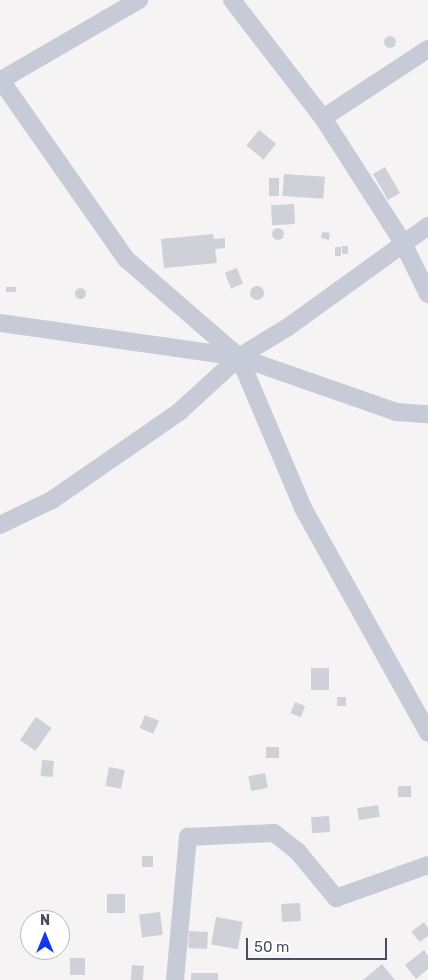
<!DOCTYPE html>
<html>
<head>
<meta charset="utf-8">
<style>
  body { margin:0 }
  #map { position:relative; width:428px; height:980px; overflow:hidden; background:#f5f3f3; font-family:Rubik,sans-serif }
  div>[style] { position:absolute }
  .building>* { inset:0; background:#cfd1d8; transform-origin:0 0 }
  .round { border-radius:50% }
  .street>* { height:18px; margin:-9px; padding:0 9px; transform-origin:9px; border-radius:9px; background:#c6cbd7 }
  span { translate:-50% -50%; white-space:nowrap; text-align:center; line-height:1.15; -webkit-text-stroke:4px #fff; paint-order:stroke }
  .north { position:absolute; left:20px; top:910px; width:50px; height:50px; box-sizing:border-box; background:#fff; border:1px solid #b6b9c0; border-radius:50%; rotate:0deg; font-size:14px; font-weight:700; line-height:20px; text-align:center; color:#494f62 }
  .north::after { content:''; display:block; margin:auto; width:18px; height:22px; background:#1437ee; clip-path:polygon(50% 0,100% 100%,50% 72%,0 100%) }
  .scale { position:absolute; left:246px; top:938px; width:141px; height:22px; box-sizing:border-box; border:2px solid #494f62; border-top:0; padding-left:6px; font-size:15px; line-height:18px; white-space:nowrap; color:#494f62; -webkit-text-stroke:4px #fff; paint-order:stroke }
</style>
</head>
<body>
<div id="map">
  <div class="building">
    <i class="round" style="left:384px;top:36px;width:12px;height:12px"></i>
    <i style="left:259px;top:130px;width:22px;height:20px;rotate:39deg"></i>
    <i style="left:385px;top:167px;width:30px;height:14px;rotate:60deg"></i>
    <i style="left:284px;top:174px;width:41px;height:22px;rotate:4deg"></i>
    <i style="left:269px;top:178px;width:10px;height:18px"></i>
    <i style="left:294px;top:204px;width:20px;height:23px;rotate:87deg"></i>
    <i class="round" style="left:272px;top:228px;width:12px;height:12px"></i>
    <i style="clip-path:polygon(322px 232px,330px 233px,329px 240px,321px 238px)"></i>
    <i style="clip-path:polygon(213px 234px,214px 239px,225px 238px,225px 248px,215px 249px,217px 263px,164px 268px,161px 239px)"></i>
    <i style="left:342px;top:246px;width:6px;height:8px"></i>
    <i style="left:335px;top:247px;width:6px;height:9px"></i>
    <i style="left:237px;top:268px;width:17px;height:13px;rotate:69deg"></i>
    <i class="round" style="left:250px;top:286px;width:14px;height:14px"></i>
    <i style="left:6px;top:287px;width:10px;height:5px"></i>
    <i class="round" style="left:74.5px;top:287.5px;width:11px;height:11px"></i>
    <i style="left:311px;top:668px;width:18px;height:22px"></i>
    <i style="left:337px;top:697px;width:9px;height:9px"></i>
    <i style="left:295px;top:702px;width:11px;height:12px;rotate:22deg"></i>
    <i style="left:145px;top:715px;width:15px;height:14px;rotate:23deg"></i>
    <i style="left:36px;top:717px;width:19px;height:28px;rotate:35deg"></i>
    <i style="left:266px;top:747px;width:13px;height:11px"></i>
    <i style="left:42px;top:760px;width:12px;height:16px;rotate:5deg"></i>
    <i style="left:109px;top:767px;width:16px;height:19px;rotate:11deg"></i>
    <i style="left:265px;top:773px;width:15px;height:17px;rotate:79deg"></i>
    <i style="left:398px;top:786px;width:13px;height:11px"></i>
    <i style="left:378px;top:805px;width:12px;height:21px;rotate:81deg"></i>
    <i style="left:329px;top:816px;width:16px;height:18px;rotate:86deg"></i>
    <i style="left:142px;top:856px;width:11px;height:11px"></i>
    <i style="left:107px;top:894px;width:18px;height:19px"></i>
    <i style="left:300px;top:903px;width:18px;height:19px;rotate:87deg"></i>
    <i style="left:160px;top:912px;width:23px;height:21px;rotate:83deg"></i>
    <i style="left:216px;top:917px;width:27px;height:28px;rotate:10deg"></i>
    <i style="clip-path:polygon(424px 922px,428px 928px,428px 936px,420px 942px,411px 932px)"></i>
    <i style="left:189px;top:931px;width:19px;height:17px;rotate:3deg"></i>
    <i style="clip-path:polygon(424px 950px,428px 956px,428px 969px,416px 979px,405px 965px)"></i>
    <i style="left:85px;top:958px;width:17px;height:15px;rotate:90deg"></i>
    <i style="clip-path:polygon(382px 964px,395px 980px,363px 980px)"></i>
    <i style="left:132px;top:965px;width:12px;height:15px;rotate:5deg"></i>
    <i style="left:191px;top:973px;width:27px;height:7px"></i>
  </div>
  <div class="street">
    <i style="left:232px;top:0;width:149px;rotate:52.4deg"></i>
    <i style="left:323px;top:118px;width:146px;rotate:57.3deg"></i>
    <i style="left:402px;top:241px;width:59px;rotate:63.9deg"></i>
    <i style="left:0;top:79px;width:220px;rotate:55deg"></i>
    <i style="left:126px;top:259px;width:150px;rotate:40.9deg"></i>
    <i style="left:239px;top:357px;width:164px;rotate:67deg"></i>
    <i style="left:303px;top:508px;width:257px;rotate:60.9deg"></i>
    <i style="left:1px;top:80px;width:160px;rotate:-30.1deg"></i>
    <i style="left:323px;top:118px;width:126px;rotate:-33.3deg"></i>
    <i style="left:0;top:323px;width:241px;rotate:8.1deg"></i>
    <i style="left:239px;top:357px;width:166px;rotate:19.3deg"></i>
    <i style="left:396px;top:412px;width:32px;rotate:4deg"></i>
    <i style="left:0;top:525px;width:58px;rotate:-25.7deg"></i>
    <i style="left:52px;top:500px;width:155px;rotate:-34.7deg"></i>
    <i style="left:179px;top:412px;width:81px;rotate:-42.5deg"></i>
    <i style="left:239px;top:357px;width:57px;rotate:-31.5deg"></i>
    <i style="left:288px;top:327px;width:173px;rotate:-35.8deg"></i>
    <i style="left:175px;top:980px;width:144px;rotate:-84.8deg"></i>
    <i style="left:188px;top:837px;width:86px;rotate:-2.7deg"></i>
    <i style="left:274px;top:833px;width:31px;rotate:38deg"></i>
    <i style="left:298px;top:852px;width:60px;rotate:50.4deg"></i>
    <i style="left:336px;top:898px;width:98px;rotate:-19.7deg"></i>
  </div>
  <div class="north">N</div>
  <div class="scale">50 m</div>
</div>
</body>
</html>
